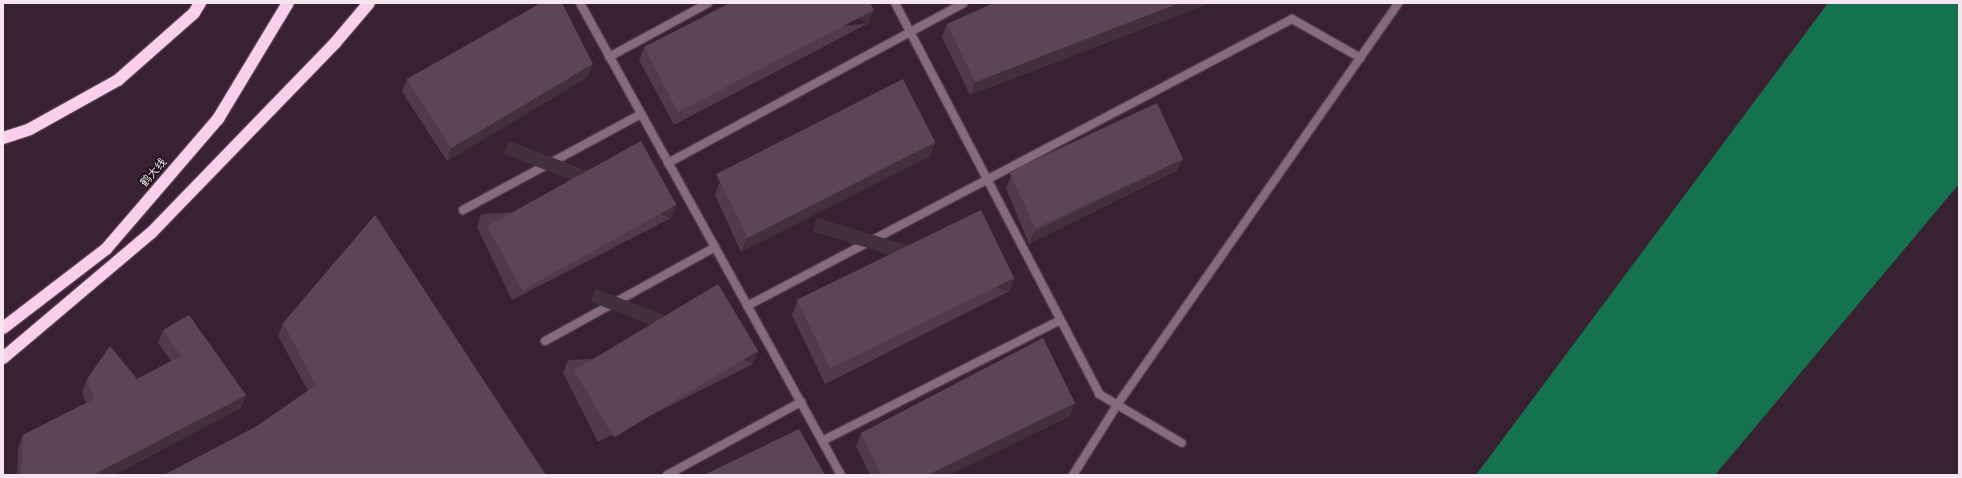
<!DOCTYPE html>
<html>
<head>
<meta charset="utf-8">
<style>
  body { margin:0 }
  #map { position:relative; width:1962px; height:478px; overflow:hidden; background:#382131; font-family:"Alegreya Sans","Noto Sans SC",sans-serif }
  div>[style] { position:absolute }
  .water>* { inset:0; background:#15724f }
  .roads { filter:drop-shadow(1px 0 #523c4c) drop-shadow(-1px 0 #523c4c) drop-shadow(0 1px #523c4c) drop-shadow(0 -1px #523c4c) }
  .street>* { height:8px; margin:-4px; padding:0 4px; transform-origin:4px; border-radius:4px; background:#876a7d }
  .highway>* { height:12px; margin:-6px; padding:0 6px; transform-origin:6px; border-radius:6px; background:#f9cfeb }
  .wall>* { inset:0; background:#513b4a }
  .shaded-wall>* { inset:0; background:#42303c; transform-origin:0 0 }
  .building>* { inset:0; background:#5e4556; transform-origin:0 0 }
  span { translate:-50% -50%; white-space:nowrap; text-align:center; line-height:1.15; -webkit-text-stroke:3px #190e15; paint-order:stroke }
  .street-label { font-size:11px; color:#f4e5ef }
  .frame { position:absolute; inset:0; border:4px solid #f4e5ef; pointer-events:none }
</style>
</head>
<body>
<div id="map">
  <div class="water">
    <i style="clip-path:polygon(1828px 3px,1959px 3px,1959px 184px,1715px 475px,1476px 475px)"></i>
  </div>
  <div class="roads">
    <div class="street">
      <i style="left:580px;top:3px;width:539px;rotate:61.06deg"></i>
      <i style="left:895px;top:3px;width:441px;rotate:62.4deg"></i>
      <i style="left:1099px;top:394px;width:96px;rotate:30.6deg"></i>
      <i style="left:609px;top:57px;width:113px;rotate:-28.6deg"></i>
      <i style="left:668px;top:163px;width:336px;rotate:-28.4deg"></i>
      <i style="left:463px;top:210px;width:202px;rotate:-28.3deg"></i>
      <i style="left:747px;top:306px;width:616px;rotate:-27.77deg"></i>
      <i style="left:1292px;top:19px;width:79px;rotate:29.5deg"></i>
      <i style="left:545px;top:341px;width:194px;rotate:-28.9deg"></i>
      <i style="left:822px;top:441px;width:267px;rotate:-26.9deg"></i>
      <i style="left:667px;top:475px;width:153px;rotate:-28.6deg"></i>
      <i style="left:1073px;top:475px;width:83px;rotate:-57.8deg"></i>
      <i style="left:1117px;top:405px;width:491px;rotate:-55deg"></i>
    </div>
    <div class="highway">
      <i style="left:3px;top:138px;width:28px;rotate:-18deg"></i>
      <i style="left:30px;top:129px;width:101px;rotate:-29.1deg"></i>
      <i style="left:118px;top:80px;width:101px;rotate:-41.4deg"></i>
      <i style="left:194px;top:13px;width:12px;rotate:-59deg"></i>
      <i style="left:3px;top:328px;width:130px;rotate:-37.5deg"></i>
      <i style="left:106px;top:249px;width:172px;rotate:-49.3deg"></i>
      <i style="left:218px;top:119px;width:135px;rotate:-58.9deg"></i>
      <i style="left:3px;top:358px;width:194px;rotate:-40.2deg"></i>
      <i style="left:151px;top:233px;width:264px;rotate:-45.9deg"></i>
      <i style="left:335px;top:43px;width:52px;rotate:-49.6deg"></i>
    </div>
  </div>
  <div class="wall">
    <i style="clip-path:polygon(994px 3px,1205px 3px,1205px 5px,970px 95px,942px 37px,947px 24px)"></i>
    <i style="clip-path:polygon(869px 23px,674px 125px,639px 60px,644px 47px)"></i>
    <i style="clip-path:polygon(588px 77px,447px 161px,402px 92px,407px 79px)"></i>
    <i style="clip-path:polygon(935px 142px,930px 156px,741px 252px,715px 195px,720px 181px)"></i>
    <i style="clip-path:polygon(1178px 170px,1029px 244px,1006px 188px,1011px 176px)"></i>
    <i style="clip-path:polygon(676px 205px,671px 218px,512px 300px,477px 227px,481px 214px)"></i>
    <i style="clip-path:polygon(1014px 278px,1010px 291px,825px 384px,792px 315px,797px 301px)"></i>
    <i style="clip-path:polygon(283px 323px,546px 475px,257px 426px,308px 391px,278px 336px)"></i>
    <i style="clip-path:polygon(163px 330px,246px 395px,241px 408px,114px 475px,17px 475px,18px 448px,23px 435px,86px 403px,82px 392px,87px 379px,137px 379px,171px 361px,158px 343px)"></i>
    <i style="clip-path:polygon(758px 351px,753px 364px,598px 442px,563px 373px,568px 360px)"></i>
    <i style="clip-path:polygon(1075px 403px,1070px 416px,949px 475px,870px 475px,856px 446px,861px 433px)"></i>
  </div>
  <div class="shaded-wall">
    <i style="clip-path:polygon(1179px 3px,1205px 3px,1205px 5px,970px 95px,975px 82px)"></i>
    <i style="left:874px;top:10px;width:14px;height:221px;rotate:111deg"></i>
    <i style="clip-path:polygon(593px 64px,588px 77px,447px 161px,451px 148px)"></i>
    <i style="clip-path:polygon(935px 142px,930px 156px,741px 252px,746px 239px)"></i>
    <i style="clip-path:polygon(1183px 159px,1178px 170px,1029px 244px,1034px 232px)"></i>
    <i style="left:676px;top:205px;width:14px;height:179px;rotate:111deg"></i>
    <i style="left:1014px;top:278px;width:14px;height:206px;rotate:107deg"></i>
    <i style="left:758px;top:351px;width:14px;height:174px;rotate:111deg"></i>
    <i style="clip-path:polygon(246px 395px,241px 408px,114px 475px,93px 475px)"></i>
    <i style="clip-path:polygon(1075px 403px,1070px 416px,949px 475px,927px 475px)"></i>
  </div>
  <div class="building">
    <i style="clip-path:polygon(541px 3px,562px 3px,593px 64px,451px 148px,407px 79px)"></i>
    <i style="clip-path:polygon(730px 3px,870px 3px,874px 10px,678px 112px,644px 47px)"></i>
    <i style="clip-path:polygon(994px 3px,1179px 3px,975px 82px,947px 24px)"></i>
    <i style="left:903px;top:79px;width:71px;height:210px;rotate:63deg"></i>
    <i style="left:1157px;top:103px;width:62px;height:163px;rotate:65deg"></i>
    <i style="left:641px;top:141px;width:73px;height:176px;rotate:61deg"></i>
    <i style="left:981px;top:210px;width:76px;height:205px;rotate:64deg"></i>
    <i style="clip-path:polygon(375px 215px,546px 475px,164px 475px,257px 426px,316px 385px,283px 323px)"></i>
    <i style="left:718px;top:284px;width:78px;height:168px;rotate:59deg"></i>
    <i style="clip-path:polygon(189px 315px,246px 395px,93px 475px,21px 475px,23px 435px,94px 399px,87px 379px,110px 346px,137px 379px,181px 356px,163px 330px)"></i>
    <i style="clip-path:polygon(1043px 338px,1075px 403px,927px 475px,882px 475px,861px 433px)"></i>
    <i style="clip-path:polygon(799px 429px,825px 475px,704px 475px)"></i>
  </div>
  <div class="street-label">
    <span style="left:154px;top:173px;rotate:-49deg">鹤大线</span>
  </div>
  <div class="frame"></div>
</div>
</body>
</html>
